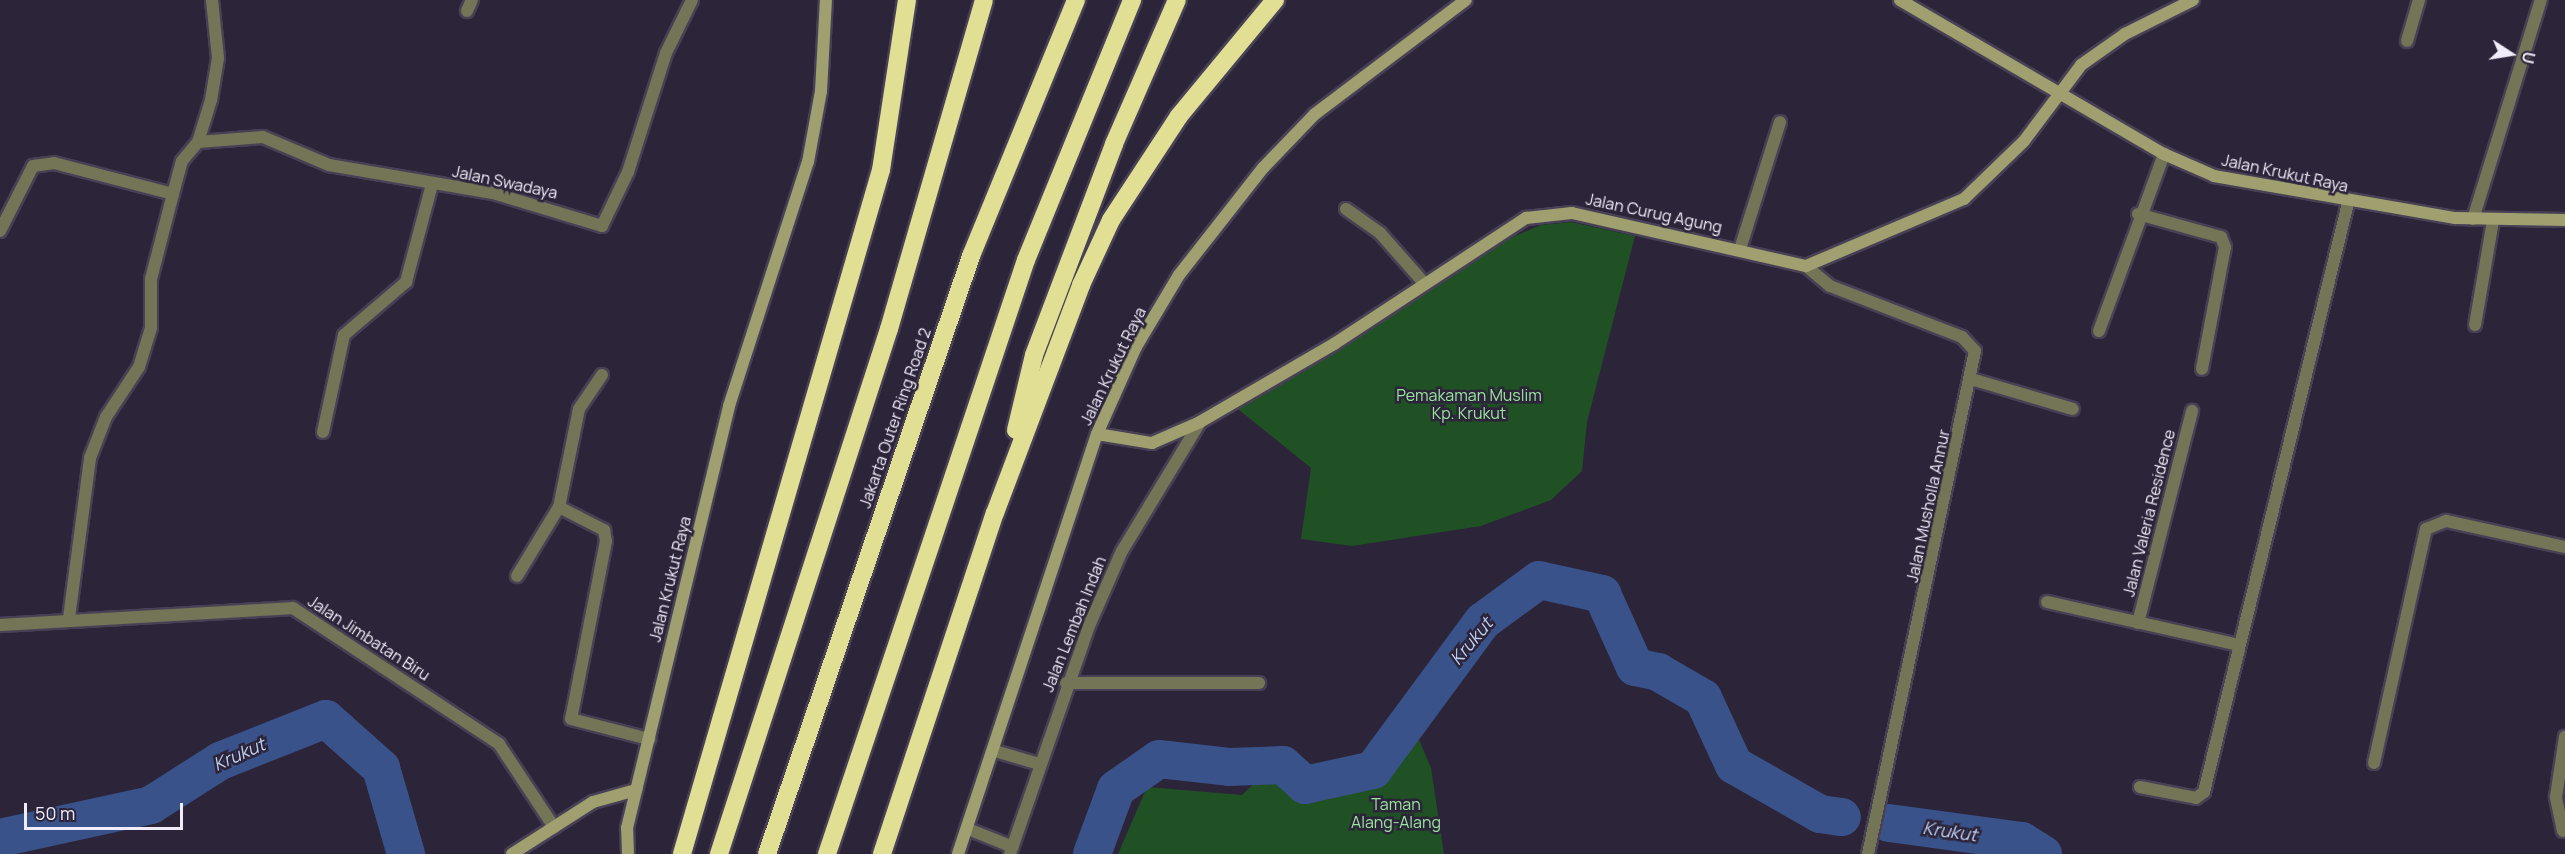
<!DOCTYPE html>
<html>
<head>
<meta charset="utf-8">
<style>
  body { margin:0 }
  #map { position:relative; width:2565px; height:854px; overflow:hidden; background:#2c2439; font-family:Manrope,sans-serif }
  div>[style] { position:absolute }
  .green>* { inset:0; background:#205125 }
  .river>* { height:38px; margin:-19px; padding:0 19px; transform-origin:19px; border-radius:19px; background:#39528a }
  .roads { filter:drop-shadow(2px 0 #484054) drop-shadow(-2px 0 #484054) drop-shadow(0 2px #484054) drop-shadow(0 -2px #484054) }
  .street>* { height:12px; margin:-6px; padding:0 6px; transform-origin:6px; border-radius:6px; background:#747457 }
  .secondary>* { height:12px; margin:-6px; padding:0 6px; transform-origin:6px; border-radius:6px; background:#a09f6f }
  .highway>* { height:18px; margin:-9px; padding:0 9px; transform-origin:9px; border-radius:9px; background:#e0df93 }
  span { translate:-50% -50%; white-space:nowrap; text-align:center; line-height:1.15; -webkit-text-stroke:5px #2c2439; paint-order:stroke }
  .street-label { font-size:16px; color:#f1ecfa }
  .park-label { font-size:16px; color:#99e79d }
  .water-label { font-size:18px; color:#c0d1f3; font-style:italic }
  .north { position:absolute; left:2481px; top:24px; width:60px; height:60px; -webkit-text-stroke:4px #2c2439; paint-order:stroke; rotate:102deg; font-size:16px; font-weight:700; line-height:24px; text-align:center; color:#f1ecfa }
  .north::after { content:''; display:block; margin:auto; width:21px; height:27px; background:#f1ecfa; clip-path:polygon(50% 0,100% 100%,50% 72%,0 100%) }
  .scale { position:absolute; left:24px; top:803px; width:159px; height:27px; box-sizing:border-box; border:3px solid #f1ecfa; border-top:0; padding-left:8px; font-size:18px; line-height:21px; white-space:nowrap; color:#f1ecfa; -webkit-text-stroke:4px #2c2439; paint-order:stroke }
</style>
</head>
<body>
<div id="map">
  <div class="green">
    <i style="clip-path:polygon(1571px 222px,1635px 236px,1587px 422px,1582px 471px,1551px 500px,1481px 526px,1352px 546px,1301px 539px,1311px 468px,1238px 409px,1508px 239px,1541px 225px)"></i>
    <i style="clip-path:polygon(1415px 730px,1431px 768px,1444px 854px,1118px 854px,1147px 787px,1242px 795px,1262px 776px,1281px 774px,1307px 795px,1379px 776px)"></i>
  </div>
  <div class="river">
    <i style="left:1889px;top:823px;width:134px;rotate:7.7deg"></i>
    <i style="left:2022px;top:841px;width:25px;rotate:32deg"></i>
    <i style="left:0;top:838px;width:155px;rotate:-12.3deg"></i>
    <i style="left:151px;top:805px;width:82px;rotate:-32.5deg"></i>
    <i style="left:220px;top:761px;width:114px;rotate:-21.6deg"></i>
    <i style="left:326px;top:719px;width:74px;rotate:41.7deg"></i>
    <i style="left:381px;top:768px;width:90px;rotate:73.8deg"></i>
    <i style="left:1092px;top:854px;width:69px;rotate:-69.7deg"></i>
    <i style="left:1116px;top:789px;width:52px;rotate:-34.9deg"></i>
    <i style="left:1159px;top:759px;width:70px;rotate:6.5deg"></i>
    <i style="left:1229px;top:767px;width:54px;rotate:-2.1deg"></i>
    <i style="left:1283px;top:765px;width:30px;rotate:42deg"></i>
    <i style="left:1305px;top:785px;width:70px;rotate:-12.4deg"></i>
    <i style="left:1373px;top:770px;width:185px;rotate:-53.6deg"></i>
    <i style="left:1483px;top:621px;width:69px;rotate:-36.2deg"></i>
    <i style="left:1539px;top:580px;width:65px;rotate:12.5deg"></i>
    <i style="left:1602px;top:594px;width:80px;rotate:65.7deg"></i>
    <i style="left:1635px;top:667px;width:24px;rotate:12deg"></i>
    <i style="left:1658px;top:672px;width:52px;rotate:30deg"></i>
    <i style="left:1703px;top:698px;width:74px;rotate:65.2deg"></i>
    <i style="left:1734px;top:765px;width:99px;rotate:29.7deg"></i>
    <i style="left:1820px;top:814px;width:22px;rotate:8deg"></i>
  </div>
  <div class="roads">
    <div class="street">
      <i style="left:467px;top:11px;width:12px;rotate:-66deg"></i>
      <i style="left:2407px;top:41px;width:43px;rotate:-73.7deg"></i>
      <i style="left:198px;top:142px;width:65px;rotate:-4.4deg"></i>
      <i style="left:263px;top:137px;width:72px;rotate:23deg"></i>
      <i style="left:329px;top:165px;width:166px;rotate:9.7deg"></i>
      <i style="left:493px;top:193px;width:114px;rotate:16.8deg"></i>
      <i style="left:602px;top:226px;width:60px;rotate:-64.3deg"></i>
      <i style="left:628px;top:172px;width:125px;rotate:-72.3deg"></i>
      <i style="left:666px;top:53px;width:59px;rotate:-63.9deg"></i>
      <i style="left:1346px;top:209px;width:42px;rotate:35.2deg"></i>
      <i style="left:1380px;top:233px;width:65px;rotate:48.7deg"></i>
      <i style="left:2138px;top:214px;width:86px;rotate:15.5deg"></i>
      <i style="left:2221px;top:237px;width:11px;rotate:68deg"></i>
      <i style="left:2225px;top:247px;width:124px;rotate:100.7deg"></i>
      <i style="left:2473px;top:219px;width:229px;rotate:-72.8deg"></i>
      <i style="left:0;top:231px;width:73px;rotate:-63.1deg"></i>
      <i style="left:33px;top:166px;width:21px;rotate:-8deg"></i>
      <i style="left:54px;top:163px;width:123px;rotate:14.6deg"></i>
      <i style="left:1740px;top:249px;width:133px;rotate:-72.5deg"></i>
      <i style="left:1806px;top:266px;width:31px;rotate:40deg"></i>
      <i style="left:1830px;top:286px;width:142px;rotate:21.1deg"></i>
      <i style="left:1962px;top:337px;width:19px;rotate:47deg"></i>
      <i style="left:1975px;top:351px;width:514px;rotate:102.01deg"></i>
      <i style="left:2475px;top:325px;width:106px;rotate:-80.2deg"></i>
      <i style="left:2099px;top:331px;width:189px;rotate:-69.8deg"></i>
      <i style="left:602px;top:375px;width:41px;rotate:124.1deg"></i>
      <i style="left:579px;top:409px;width:100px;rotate:101.5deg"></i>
      <i style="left:559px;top:507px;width:51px;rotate:27.1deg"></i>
      <i style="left:604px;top:530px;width:11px;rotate:80deg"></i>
      <i style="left:606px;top:541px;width:181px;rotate:101.1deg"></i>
      <i style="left:571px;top:719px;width:81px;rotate:14.4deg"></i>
      <i style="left:1971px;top:379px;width:106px;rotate:16.4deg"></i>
      <i style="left:323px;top:432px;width:99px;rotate:-77.8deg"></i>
      <i style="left:344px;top:335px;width:82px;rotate:-40.5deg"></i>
      <i style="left:406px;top:282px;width:101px;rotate:-75.1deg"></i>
      <i style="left:517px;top:576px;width:81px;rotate:-58.7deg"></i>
      <i style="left:2047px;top:602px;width:197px;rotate:12.6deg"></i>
      <i style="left:69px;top:618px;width:161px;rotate:-82.5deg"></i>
      <i style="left:90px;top:458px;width:44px;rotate:-68.7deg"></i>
      <i style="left:106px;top:417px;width:60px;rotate:-56.6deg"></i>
      <i style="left:139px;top:367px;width:41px;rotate:-72.9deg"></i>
      <i style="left:151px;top:328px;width:49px;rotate:-90deg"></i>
      <i style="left:151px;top:279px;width:88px;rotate:-75.5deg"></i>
      <i style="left:173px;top:194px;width:34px;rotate:-75deg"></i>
      <i style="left:182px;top:161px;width:25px;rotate:-50deg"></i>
      <i style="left:198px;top:142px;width:44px;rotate:-72.8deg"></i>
      <i style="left:211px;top:100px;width:43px;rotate:-80.5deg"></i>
      <i style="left:218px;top:58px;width:58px;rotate:-95.9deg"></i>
      <i style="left:2138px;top:623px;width:219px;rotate:-75.7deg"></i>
      <i style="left:0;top:625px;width:293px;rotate:-3.3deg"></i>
      <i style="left:293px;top:608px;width:247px;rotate:33.4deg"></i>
      <i style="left:499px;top:744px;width:100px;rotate:56.5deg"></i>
      <i style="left:1066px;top:683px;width:193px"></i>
      <i style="left:995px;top:751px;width:46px;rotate:16.5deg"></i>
      <i style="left:2374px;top:763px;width:240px;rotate:-77.5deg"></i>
      <i style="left:2426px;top:529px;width:22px;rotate:-22deg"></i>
      <i style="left:2446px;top:521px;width:122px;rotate:12.3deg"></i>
      <i style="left:2140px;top:787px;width:57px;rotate:11.1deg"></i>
      <i style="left:2196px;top:798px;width:10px;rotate:-37deg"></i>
      <i style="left:2204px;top:792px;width:606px;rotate:-76.26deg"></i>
      <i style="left:968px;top:829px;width:48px;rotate:21.8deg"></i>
      <i style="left:2563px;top:831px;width:35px;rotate:-102deg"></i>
      <i style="left:2556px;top:797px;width:61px;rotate:-81.5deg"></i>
      <i style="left:1010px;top:854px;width:241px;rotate:-70.9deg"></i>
      <i style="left:1089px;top:626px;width:82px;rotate:-66.3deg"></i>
      <i style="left:1122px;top:551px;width:151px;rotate:-58.8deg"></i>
    </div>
    <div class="secondary">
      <i style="left:1900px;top:0;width:306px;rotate:30.3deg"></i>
      <i style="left:2164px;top:154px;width:55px;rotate:23.7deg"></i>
      <i style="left:2214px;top:176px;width:245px;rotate:9.9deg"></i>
      <i style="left:2455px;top:218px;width:110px;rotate:1deg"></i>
      <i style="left:1097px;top:434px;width:56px;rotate:9.3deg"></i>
      <i style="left:1152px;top:443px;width:52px;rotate:-23.6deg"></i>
      <i style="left:1200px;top:422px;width:155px;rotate:-30.2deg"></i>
      <i style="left:1334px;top:344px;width:230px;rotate:-33.3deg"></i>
      <i style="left:1526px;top:218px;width:46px;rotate:-6.2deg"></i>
      <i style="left:1572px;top:213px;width:240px;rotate:12.8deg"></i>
      <i style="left:1806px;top:266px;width:172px;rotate:-23deg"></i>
      <i style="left:1964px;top:199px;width:83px;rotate:-44deg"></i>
      <i style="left:2024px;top:141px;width:95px;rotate:-53.1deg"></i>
      <i style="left:2081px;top:65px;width:54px;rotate:-35.2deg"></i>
      <i style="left:2125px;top:34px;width:76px;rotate:-26.6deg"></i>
      <i style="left:512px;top:854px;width:96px;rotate:-32.7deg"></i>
      <i style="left:593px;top:802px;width:45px;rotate:-15.6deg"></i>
      <i style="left:628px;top:854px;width:26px;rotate:-92deg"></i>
      <i style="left:627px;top:828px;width:434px;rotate:-76.4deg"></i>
      <i style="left:729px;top:406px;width:256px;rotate:-72.1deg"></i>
      <i style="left:808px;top:162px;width:72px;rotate:-79.6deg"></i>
      <i style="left:821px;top:91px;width:91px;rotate:-86.9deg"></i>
      <i style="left:958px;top:854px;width:442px;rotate:-71.7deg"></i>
      <i style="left:1097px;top:434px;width:95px;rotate:-65.9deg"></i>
      <i style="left:1136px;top:347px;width:84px;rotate:-59.2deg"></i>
      <i style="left:1179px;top:275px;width:136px;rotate:-51.9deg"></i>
      <i style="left:1263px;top:168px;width:75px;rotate:-46.1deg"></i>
      <i style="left:1315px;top:114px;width:189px;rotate:-37.1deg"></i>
    </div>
    <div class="highway">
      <i style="left:1016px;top:430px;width:77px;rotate:-76.5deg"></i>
      <i style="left:1034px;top:355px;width:226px;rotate:-69.2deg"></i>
      <i style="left:1114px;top:144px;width:157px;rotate:-66.4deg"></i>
      <i style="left:682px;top:854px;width:712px;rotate:-73.78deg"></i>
      <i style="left:881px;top:170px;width:172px;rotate:-81.3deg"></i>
      <i style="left:719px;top:854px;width:552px;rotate:-72.06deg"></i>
      <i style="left:889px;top:329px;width:342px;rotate:-73.9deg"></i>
      <i style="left:767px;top:854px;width:632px;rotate:-71.16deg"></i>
      <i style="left:971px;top:256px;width:277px;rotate:-67.7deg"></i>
      <i style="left:827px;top:854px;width:626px;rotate:-71.48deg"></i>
      <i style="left:1026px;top:260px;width:281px;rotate:-67.8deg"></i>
      <i style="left:882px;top:854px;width:359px;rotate:-71.7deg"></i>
      <i style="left:995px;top:513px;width:244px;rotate:-69.3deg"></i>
      <i style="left:1081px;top:285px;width:72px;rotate:-65.2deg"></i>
      <i style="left:1111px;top:220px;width:124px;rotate:-56.8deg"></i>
      <i style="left:1179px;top:116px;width:151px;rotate:-50.4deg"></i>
    </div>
  </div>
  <div class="street-label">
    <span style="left:2285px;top:173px;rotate:12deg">Jalan Krukut Raya</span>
    <span style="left:505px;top:182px;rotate:12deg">Jalan Swadaya</span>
    <span style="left:1654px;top:213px;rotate:12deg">Jalan Curug Agung</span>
    <span style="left:1113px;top:366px;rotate:-64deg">Jalan Krukut Raya</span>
    <span style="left:895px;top:418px;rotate:-71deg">Jakarta Outer Ring Road 2</span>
    <span style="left:1928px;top:506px;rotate:-78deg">Jalan Musholla Annur</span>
    <span style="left:2149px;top:513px;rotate:-76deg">Jalan Valeria Residence</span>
    <span style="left:670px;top:579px;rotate:-76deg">Jalan Krukut Raya</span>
    <span style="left:1074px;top:624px;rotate:-68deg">Jalan Lembah Indah</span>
    <span style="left:369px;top:638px;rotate:33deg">Jalan Jimbatan Biru</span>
  </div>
  <div class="park-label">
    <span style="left:1469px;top:404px">Pemakaman Muslim<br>Kp. Krukut</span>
    <span style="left:1396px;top:813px">Taman<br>Alang-Alang</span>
  </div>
  <div class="water-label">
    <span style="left:1471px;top:641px;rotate:-50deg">Krukut</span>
    <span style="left:239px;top:754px;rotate:-24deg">Krukut</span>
    <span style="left:1950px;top:831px;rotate:8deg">Krukut</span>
  </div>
  <div class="north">U</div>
  <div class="scale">50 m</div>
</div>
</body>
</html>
